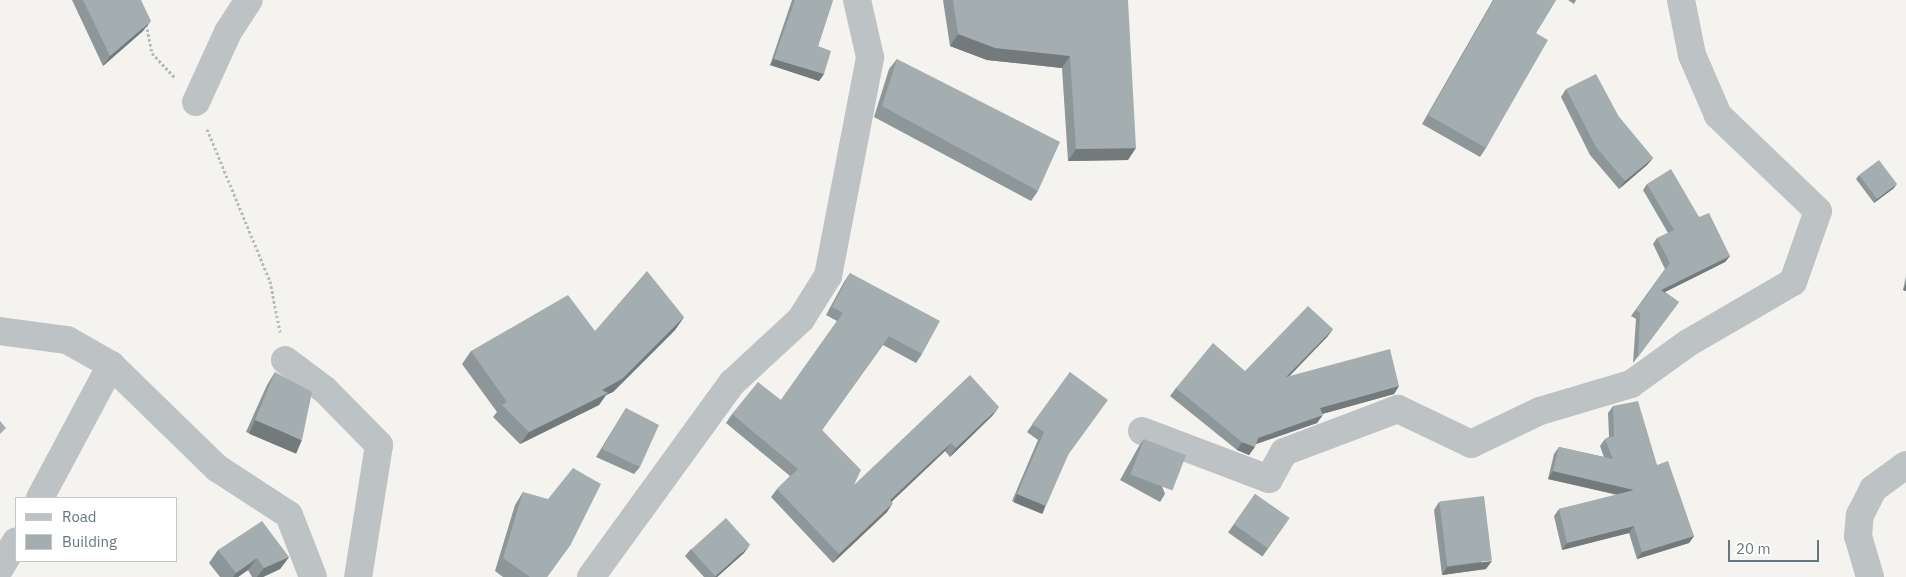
<!DOCTYPE html>
<html>
<head>
<meta charset="utf-8">
<style>
  body { margin:0 }
  #map { position:relative; width:1906px; height:577px; overflow:hidden; background:#f4f3f0; font-family:"IBM Plex Sans",sans-serif }
  div>[style] { position:absolute }
  .path>* { height:3px; margin-top:-1.5px; transform-origin:0; background:repeating-linear-gradient(90deg,#b7babc 0 2.5px,transparent 0 5px) }
  .minor>* { height:28px; margin:-14px; padding:0 14px; transform-origin:14px; border-radius:14px; background:#bdc2c4 }
  .wall>* { inset:0; background:#8d9698; transform-origin:0 0 }
  .shaded-wall>* { inset:0; background:#737a7c; transform-origin:0 0 }
  .building>* { inset:0; background:#a4aeb1; transform-origin:0 0 }
  span { translate:-50% -50%; white-space:nowrap; text-align:center; line-height:1.15; -webkit-text-stroke:5px #fff; paint-order:stroke }
  .legend { position:absolute; left:15px; top:497px; width:162px; height:65px; box-sizing:border-box; background:#fff; border:1px solid #c1c9cc; margin:0; padding:6px 9px; list-style:none; font-size:15px; color:#647780 }
  .legend li { display:flex; align-items:center; gap:10px; height:25px }
  .legend b { width:25px; border:1px solid #c1c9cc }
  .scale { position:absolute; left:1728px; top:540px; width:91px; height:22px; box-sizing:border-box; border:2px solid #647780; border-top:0; padding-left:6px; font-size:15px; line-height:18px; white-space:nowrap; color:#647780; -webkit-text-stroke:4px #fff; paint-order:stroke }
</style>
</head>
<body>
<div id="map">
  <div class="path">
    <i style="left:146px;top:24px;width:30px;rotate:78deg"></i>
    <i style="left:152px;top:53px;width:34px;rotate:47deg"></i>
    <i style="left:207px;top:129px;width:165px;rotate:67.5deg"></i>
    <i style="left:270px;top:281px;width:52px;rotate:78.9deg"></i>
  </div>
  <div class="minor">
    <i style="left:196px;top:102px;width:77px;rotate:-65.4deg"></i>
    <i style="left:228px;top:32px;width:38px;rotate:-57deg"></i>
    <i style="left:0;top:331px;width:68px;rotate:7.7deg"></i>
    <i style="left:67px;top:340px;width:51px;rotate:29.6deg"></i>
    <i style="left:285px;top:360px;width:50px;rotate:36.9deg"></i>
    <i style="left:325px;top:390px;width:77px;rotate:45.5deg"></i>
    <i style="left:379px;top:445px;width:134px;rotate:99deg"></i>
    <i style="left:1142px;top:431px;width:136px;rotate:20.7deg"></i>
    <i style="left:1269px;top:479px;width:31px;rotate:-61deg"></i>
    <i style="left:1284px;top:452px;width:122px;rotate:-20.7deg"></i>
    <i style="left:1398px;top:409px;width:81px;rotate:25.6deg"></i>
    <i style="left:1471px;top:444px;width:76px;rotate:-25.6deg"></i>
    <i style="left:1540px;top:411px;width:95px;rotate:-16.5deg"></i>
    <i style="left:1631px;top:384px;width:70px;rotate:-35.7deg"></i>
    <i style="left:1688px;top:343px;width:121px;rotate:-30.2deg"></i>
    <i style="left:1793px;top:282px;width:75px;rotate:-70.6deg"></i>
    <i style="left:1818px;top:211px;width:139px;rotate:-136.2deg"></i>
    <i style="left:1718px;top:115px;width:65px;rotate:-113.4deg"></i>
    <i style="left:1692px;top:55px;width:56px;rotate:-101.3deg"></i>
    <i style="left:40px;top:498px;width:151px;rotate:-61.9deg"></i>
    <i style="left:111px;top:365px;width:148px;rotate:44.2deg"></i>
    <i style="left:217px;top:468px;width:86px;rotate:33.1deg"></i>
    <i style="left:289px;top:515px;width:66px;rotate:68.8deg"></i>
    <i style="left:0;top:568px;width:31px;rotate:-59deg"></i>
    <i style="left:591px;top:577px;width:240px;rotate:-54deg"></i>
    <i style="left:732px;top:383px;width:94px;rotate:-42.8deg"></i>
    <i style="left:801px;top:319px;width:51px;rotate:-57.9deg"></i>
    <i style="left:828px;top:276px;width:223px;rotate:-79.1deg"></i>
    <i style="left:870px;top:57px;width:58px;rotate:-102.8deg"></i>
    <i style="left:1870px;top:577px;width:43px;rotate:-106.3deg"></i>
    <i style="left:1858px;top:536px;width:21px;rotate:-85deg"></i>
    <i style="left:1860px;top:515px;width:29px;rotate:-63deg"></i>
    <i style="left:1873px;top:489px;width:41px;rotate:-36deg"></i>
  </div>
  <div class="wall">
    <i style="clip-path:polygon(72px 0,141px 0,143px 31px,103px 66px)"></i>
    <i style="clip-path:polygon(792px 0,833px 0,818px 46px,824px 74px,819px 81px,770px 65px)"></i>
    <i style="clip-path:polygon(943px 0,1128px 0,1128px 160px,1068px 161px,1062px 68px,987px 60px,950px 46px)"></i>
    <i style="clip-path:polygon(1493px 0,1556px 0,1536px 33px,1486px 148px,1480px 157px,1422px 124px)"></i>
    <i style="clip-path:polygon(1568px 0,1576px 0,1574px 4px)"></i>
    <i style="clip-path:polygon(897px 59px,1038px 191px,1031px 201px,874px 117px,889px 69px)"></i>
    <i style="clip-path:polygon(1566px 89px,1619px 117px,1653px 158px,1647px 165px,1619px 189px,1590px 155px,1561px 97px)"></i>
    <i style="clip-path:polygon(1859px 175px,1894px 188px,1874px 203px,1856px 179px)"></i>
    <i style="clip-path:polygon(1647px 184px,1699px 217px,1730px 256px,1725px 262px,1665px 292px,1679px 302px,1633px 363px,1636px 319px,1631px 316px,1665px 269px,1653px 244px,1657px 238px,1668px 233px,1643px 190px)"></i>
    <i style="clip-path:polygon(850px 273px,922px 354px,916px 363px,883px 345px,822px 430px,854px 485px,993px 415px,950px 457px,945px 451px,891px 502px,887px 512px,833px 563px,771px 497px,777px 489px,790px 476px,726px 423px,732px 414px,781px 400px,837px 321px,826px 315px,844px 282px)"></i>
    <i style="clip-path:polygon(1906px 276px,1906px 291px,1903px 290px)"></i>
    <i style="clip-path:polygon(684px 317px,675px 330px,613px 392px,606px 395px,599px 405px,520px 444px,493px 417px,497px 412px,462px 364px,471px 351px,595px 331px)"></i>
    <i style="clip-path:polygon(1333px 329px,1327px 337px,1289px 376px,1399px 386px,1394px 394px,1322px 414px,1317px 423px,1256px 444px,1249px 455px,1237px 450px,1170px 396px,1176px 388px,1245px 371px)"></i>
    <i style="clip-path:polygon(275px 372px,293px 452px,246px 432px,267px 385px)"></i>
    <i style="clip-path:polygon(1070px 372px,1068px 455px,1041px 513px,1012px 501px,1038px 440px,1027px 432px)"></i>
    <i style="clip-path:polygon(1613px 406px,1657px 465px,1694px 536px,1689px 543px,1637px 559px,1629px 533px,1562px 550px,1554px 516px,1559px 509px,1617px 495px,1548px 479px,1554px 454px,1559px 447px,1604px 457px,1600px 446px,1605px 439px,1609px 437px,1608px 413px)"></i>
    <i style="clip-path:polygon(626px 408px,640px 467px,634px 474px,596px 457px)"></i>
    <i style="clip-path:polygon(1144px 439px,1165px 494px,1160px 502px,1120px 480px,1139px 446px)"></i>
    <i style="clip-path:polygon(523px 492px,571px 544px,547px 577px,503px 577px,495px 571px,515px 505px)"></i>
    <i style="left:1255px;top:494px;width:42px;height:47px;rotate:35deg"></i>
    <i style="clip-path:polygon(1439px 502px,1486px 569px,1442px 575px,1434px 510px)"></i>
    <i style="clip-path:polygon(691px 549px,744px 553px,717px 577px,704px 577px,685px 556px)"></i>
    <i style="clip-path:polygon(218px 550px,289px 557px,280px 569px,263px 577px,252px 577px,248px 570px,238px 577px,220px 577px,209px 563px)"></i>
  </div>
  <div class="shaded-wall">
    <i style="clip-path:polygon(151px 21px,143px 31px,103px 66px,110px 56px)"></i>
    <i style="clip-path:polygon(958px 34px,1070px 56px,1062px 68px,987px 60px,950px 46px)"></i>
    <i style="clip-path:polygon(774px 59px,824px 74px,819px 81px,770px 65px)"></i>
    <i style="clip-path:polygon(1136px 148px,1128px 160px,1068px 161px,1076px 149px)"></i>
    <i style="clip-path:polygon(1653px 158px,1647px 165px,1619px 189px,1625px 181px)"></i>
    <i style="clip-path:polygon(1897px 184px,1894px 188px,1874px 203px,1877px 199px)"></i>
    <i style="clip-path:polygon(1730px 256px,1725px 262px,1657px 296px,1661px 290px)"></i>
    <i style="clip-path:polygon(1906px 285px,1906px 291px,1903px 290px)"></i>
    <i style="clip-path:polygon(684px 317px,675px 330px,613px 392px,606px 395px,599px 405px,520px 444px,529px 432px,602px 390px)"></i>
    <i style="clip-path:polygon(1333px 329px,1327px 337px,1281px 385px,1286px 377px)"></i>
    <i style="clip-path:polygon(1399px 386px,1394px 394px,1315px 416px,1320px 408px)"></i>
    <i style="clip-path:polygon(999px 407px,993px 415px,950px 457px,956px 448px)"></i>
    <i style="clip-path:polygon(1323px 415px,1317px 423px,1253px 445px,1258px 438px)"></i>
    <i style="left:255px;top:420px;width:51px;height:15px;rotate:23deg"></i>
    <i style="clip-path:polygon(1242px 442px,1255px 447px,1249px 455px,1237px 450px)"></i>
    <i style="clip-path:polygon(951px 443px,945px 451px,884px 509px,890px 500px)"></i>
    <i style="clip-path:polygon(1553px 471px,1634px 490px,1629px 497px,1548px 479px)"></i>
    <i style="left:1017px;top:494px;width:31px;height:9px;rotate:22deg"></i>
    <i style="clip-path:polygon(893px 503px,887px 512px,833px 563px,839px 554px)"></i>
    <i style="clip-path:polygon(1634px 526px,1629px 533px,1562px 550px,1567px 543px)"></i>
    <i style="clip-path:polygon(1694px 536px,1689px 543px,1637px 559px,1642px 552px)"></i>
    <i style="clip-path:polygon(750px 545px,744px 553px,717px 577px,715px 577px)"></i>
    <i style="clip-path:polygon(289px 557px,280px 569px,263px 577px,257px 577px,264px 568px)"></i>
    <i style="clip-path:polygon(257px 558px,248px 570px,238px 577px,233px 577px,236px 573px)"></i>
    <i style="clip-path:polygon(1492px 561px,1486px 569px,1442px 575px,1447px 567px)"></i>
  </div>
  <div class="building">
    <i style="clip-path:polygon(83px 0,141px 0,151px 21px,110px 56px)"></i>
    <i style="clip-path:polygon(795px 0,833px 0,818px 46px,831px 51px,824px 74px,774px 59px)"></i>
    <i style="clip-path:polygon(953px 0,1128px 0,1136px 148px,1076px 149px,1070px 56px,995px 48px,958px 34px)"></i>
    <i style="clip-path:polygon(1494px 0,1556px 0,1536px 33px,1548px 40px,1486px 148px,1428px 115px)"></i>
    <i style="clip-path:polygon(897px 59px,1060px 142px,1038px 191px,882px 106px)"></i>
    <i style="clip-path:polygon(1596px 74px,1619px 117px,1653px 158px,1625px 181px,1596px 147px,1566px 89px)"></i>
    <i style="left:1879px;top:160px;width:30px;height:25px;rotate:53deg"></i>
    <i style="clip-path:polygon(1671px 169px,1699px 217px,1709px 213px,1730px 256px,1661px 290px,1679px 302px,1638px 357px,1640px 313px,1636px 310px,1670px 263px,1657px 238px,1674px 230px,1647px 184px)"></i>
    <i style="clip-path:polygon(647px 271px,684px 317px,622px 379px,602px 390px,608px 393px,529px 432px,502px 405px,507px 402px,471px 351px,568px 295px,595px 331px)"></i>
    <i style="clip-path:polygon(850px 273px,940px 321px,922px 354px,889px 336px,822px 430px,861px 470px,854px 485px,970px 375px,999px 407px,956px 448px,951px 443px,890px 500px,893px 503px,839px 554px,777px 489px,798px 469px,732px 414px,758px 382px,781px 400px,843px 313px,832px 307px)"></i>
    <i style="clip-path:polygon(1308px 306px,1333px 329px,1286px 377px,1390px 349px,1399px 386px,1320px 408px,1323px 415px,1258px 438px,1255px 447px,1242px 442px,1176px 388px,1213px 343px,1245px 371px)"></i>
    <i style="clip-path:polygon(275px 372px,312px 392px,302px 440px,255px 420px)"></i>
    <i style="clip-path:polygon(1070px 372px,1108px 400px,1068px 455px,1046px 506px,1017px 494px,1044px 432px,1032px 424px)"></i>
    <i style="clip-path:polygon(1638px 401px,1657px 465px,1668px 461px,1694px 536px,1642px 552px,1634px 526px,1567px 543px,1559px 509px,1634px 490px,1553px 471px,1559px 447px,1613px 459px,1605px 439px,1614px 436px,1613px 406px)"></i>
    <i style="clip-path:polygon(626px 408px,659px 425px,640px 467px,602px 449px)"></i>
    <i style="clip-path:polygon(0 421px,6px 428px,0 434px)"></i>
    <i style="left:1144px;top:439px;width:45px;height:38px;rotate:21deg"></i>
    <i style="clip-path:polygon(573px 468px,601px 484px,571px 544px,547px 577px,530px 577px,503px 558px,523px 492px,548px 499px)"></i>
    <i style="left:1255px;top:494px;width:42px;height:37px;rotate:35deg"></i>
    <i style="left:1484px;top:496px;width:65px;height:45px;rotate:83deg"></i>
    <i style="left:726px;top:518px;width:36px;height:47px;rotate:48deg"></i>
    <i style="clip-path:polygon(262px 521px,289px 557px,264px 568px,257px 558px,236px 573px,218px 550px)"></i>
  </div>
  <ul class="legend">
  <li><b style="height:6px;background:#bdc2c4"></b>Road</li>
  <li><b style="height:14px;background:#a4aeb1"></b>Building</li>
  </ul>
  <div class="scale">20 m</div>
</div>
</body>
</html>
